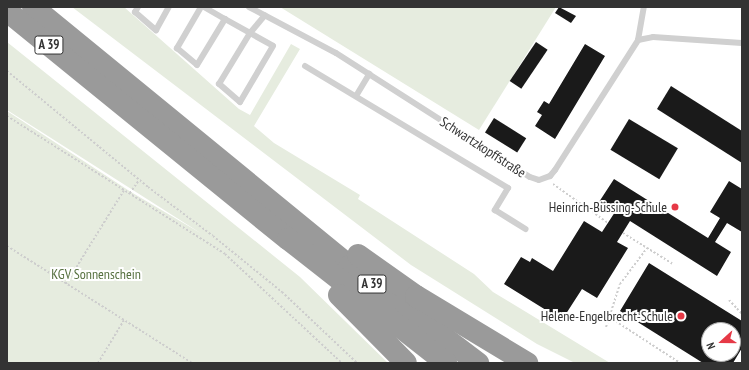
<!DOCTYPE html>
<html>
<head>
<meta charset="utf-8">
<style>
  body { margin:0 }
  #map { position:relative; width:749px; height:370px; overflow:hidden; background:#fff; font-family:"PT Sans Narrow",sans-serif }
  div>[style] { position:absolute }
  .green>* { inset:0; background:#e6ecdf }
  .building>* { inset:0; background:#1a1a1a; transform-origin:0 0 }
  .path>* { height:2px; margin-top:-1px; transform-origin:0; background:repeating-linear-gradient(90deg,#cdcdcd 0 2px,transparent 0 4px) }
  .lane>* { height:6px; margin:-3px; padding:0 3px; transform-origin:3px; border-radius:3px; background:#d0d0d0 }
  .highway>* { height:22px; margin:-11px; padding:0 11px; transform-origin:11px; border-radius:11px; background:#9a9a9a }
  .dots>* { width:11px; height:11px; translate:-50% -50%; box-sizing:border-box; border:2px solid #fff; border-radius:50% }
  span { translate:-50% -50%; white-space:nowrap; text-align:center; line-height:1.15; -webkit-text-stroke:4px #fff; paint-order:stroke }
  .shield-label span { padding:1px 3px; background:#fff; border:1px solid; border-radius:3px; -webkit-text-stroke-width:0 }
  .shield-label { font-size:13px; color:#333; font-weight:700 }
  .street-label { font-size:14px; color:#333 }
  .poi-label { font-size:14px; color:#333 }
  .right { translate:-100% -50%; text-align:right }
  .park-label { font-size:14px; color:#56703f }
  .frame { position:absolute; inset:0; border:8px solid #333; pointer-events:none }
  .north { position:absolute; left:701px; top:322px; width:40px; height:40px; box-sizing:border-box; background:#fff; border:1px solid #adadad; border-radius:50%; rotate:249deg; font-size:11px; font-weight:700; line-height:16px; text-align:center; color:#333 }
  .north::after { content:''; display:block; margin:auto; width:14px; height:18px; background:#e63946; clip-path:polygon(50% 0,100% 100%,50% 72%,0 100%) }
</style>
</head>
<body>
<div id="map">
  <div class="green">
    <i style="clip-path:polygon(72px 7px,124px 7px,239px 109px,250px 115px,291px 44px,300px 49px,254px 126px,274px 143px,360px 195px,358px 199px,474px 274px,493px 292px,610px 363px,575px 363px,537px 344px,411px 265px)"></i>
    <i style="clip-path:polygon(280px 7px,556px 7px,479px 130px)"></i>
    <i style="clip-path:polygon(7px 42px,300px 277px,388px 363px,7px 363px,7px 111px,131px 192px,202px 234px,7px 110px)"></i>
  </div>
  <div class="building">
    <i style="clip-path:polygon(559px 7px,576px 16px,571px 23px,555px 13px)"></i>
    <i style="left:536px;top:42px;width:14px;height:47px;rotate:34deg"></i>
    <i style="clip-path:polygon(585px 44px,605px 56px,555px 139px,535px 126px,542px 115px,537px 112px,544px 101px,549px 104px)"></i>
    <i style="clip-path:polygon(671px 86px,742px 131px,742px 163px,657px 109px)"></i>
    <i style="left:494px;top:118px;width:38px;height:17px;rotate:32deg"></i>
    <i style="left:629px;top:119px;width:57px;height:36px;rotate:31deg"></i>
    <i style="clip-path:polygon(614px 179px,708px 238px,720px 218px,710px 212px,729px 181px,742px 189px,742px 232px,727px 223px,715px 242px,731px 252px,717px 276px,630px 221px,617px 242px,628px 248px,597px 298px,582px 289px,562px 320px,504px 284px,521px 257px,530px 262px,532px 258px,553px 271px,584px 221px,602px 232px,615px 212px,599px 202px)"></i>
    <i style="clip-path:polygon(evenodd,649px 263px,742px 321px,742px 348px,733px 363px,703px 363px,620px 311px,649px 263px,709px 330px,733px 330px,733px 354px,709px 354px,709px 330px)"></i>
  </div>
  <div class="path">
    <i style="left:7px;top:71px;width:183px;rotate:39.4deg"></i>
    <i style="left:148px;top:187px;width:81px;rotate:37deg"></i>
    <i style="left:213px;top:236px;width:89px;rotate:39.1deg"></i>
    <i style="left:282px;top:292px;width:103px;rotate:43.4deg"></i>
    <i style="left:7px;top:116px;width:258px;rotate:32.3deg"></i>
    <i style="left:225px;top:254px;width:160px;rotate:43deg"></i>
    <i style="left:553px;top:184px;width:67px;rotate:35.3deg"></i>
    <i style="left:130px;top:193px;width:16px;rotate:-55deg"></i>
    <i style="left:623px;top:233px;width:59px;rotate:31.8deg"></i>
    <i style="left:7px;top:246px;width:219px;rotate:32.3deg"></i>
    <i style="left:66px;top:284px;width:110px;rotate:-58.3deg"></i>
    <i style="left:729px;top:300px;width:19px;rotate:47deg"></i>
    <i style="left:609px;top:317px;width:85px;rotate:32.9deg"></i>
    <i style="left:606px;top:327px;width:45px;rotate:-72deg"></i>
    <i style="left:620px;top:284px;width:45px;rotate:-53.1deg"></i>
    <i style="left:98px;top:363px;width:50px;rotate:-58.8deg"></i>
  </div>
  <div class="lane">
    <i style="left:138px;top:7px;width:6px;rotate:121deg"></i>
    <i style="left:135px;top:12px;width:28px;rotate:41deg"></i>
    <i style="left:156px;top:30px;width:26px;rotate:-61deg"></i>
    <i style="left:201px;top:7px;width:48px;rotate:120.3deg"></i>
    <i style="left:177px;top:48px;width:26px;rotate:40deg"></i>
    <i style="left:197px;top:65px;width:54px;rotate:-58.7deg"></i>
    <i style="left:225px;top:19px;width:29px;rotate:29deg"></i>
    <i style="left:250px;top:33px;width:26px;rotate:29deg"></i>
    <i style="left:273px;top:46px;width:65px;rotate:120.5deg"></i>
    <i style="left:240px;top:102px;width:28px;rotate:-139deg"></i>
    <i style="left:219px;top:84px;width:60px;rotate:-58.7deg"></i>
    <i style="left:250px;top:33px;width:23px;rotate:-50deg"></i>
    <i style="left:204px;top:7px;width:24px;rotate:30deg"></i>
    <i style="left:249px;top:7px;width:98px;rotate:27.9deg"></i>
    <i style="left:336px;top:53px;width:230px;rotate:32.6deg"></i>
    <i style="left:530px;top:177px;width:9px;rotate:18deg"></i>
    <i style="left:539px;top:180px;width:12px;rotate:-20deg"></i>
    <i style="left:550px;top:176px;width:8px;rotate:-50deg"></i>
    <i style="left:555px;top:170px;width:154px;rotate:-57.4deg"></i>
    <i style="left:638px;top:40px;width:34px;rotate:-80deg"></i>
    <i style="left:638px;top:40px;width:15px;rotate:-11deg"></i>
    <i style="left:653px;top:37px;width:89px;rotate:3.9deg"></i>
    <i style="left:305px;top:66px;width:237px;rotate:31deg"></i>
    <i style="left:508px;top:188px;width:26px;rotate:121deg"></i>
    <i style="left:495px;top:210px;width:36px;rotate:32deg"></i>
    <i style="left:356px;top:96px;width:26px;rotate:-59deg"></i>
  </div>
  <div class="highway">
    <i style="left:33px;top:7px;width:409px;rotate:39.3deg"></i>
    <i style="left:350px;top:266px;width:161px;rotate:37.2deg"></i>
    <i style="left:7px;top:11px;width:362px;rotate:39.1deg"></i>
    <i style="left:288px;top:239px;width:201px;rotate:38.1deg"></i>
    <i style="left:358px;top:255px;width:71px;rotate:35.3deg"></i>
    <i style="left:416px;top:296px;width:130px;rotate:31.1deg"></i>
    <i style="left:339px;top:295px;width:95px;rotate:45.4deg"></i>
  </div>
  <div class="dots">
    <i style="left:675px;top:207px;background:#e63946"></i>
    <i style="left:681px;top:316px;background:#e63946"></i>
  </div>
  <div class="shield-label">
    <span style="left:49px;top:45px">A 39</span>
    <span style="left:372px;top:284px">A 39</span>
  </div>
  <div class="street-label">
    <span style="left:483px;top:147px;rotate:33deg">Schwartzkopffstraße</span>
  </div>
  <div class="poi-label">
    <span class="right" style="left:667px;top:207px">Heinrich-Büssing-Schule</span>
    <span class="right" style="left:673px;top:316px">Helene-Engelbrecht-Schule</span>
  </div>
  <div class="park-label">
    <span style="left:96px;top:274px">KGV Sonnenschein</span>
  </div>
  <div class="frame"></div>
  <div class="north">N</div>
</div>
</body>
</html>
